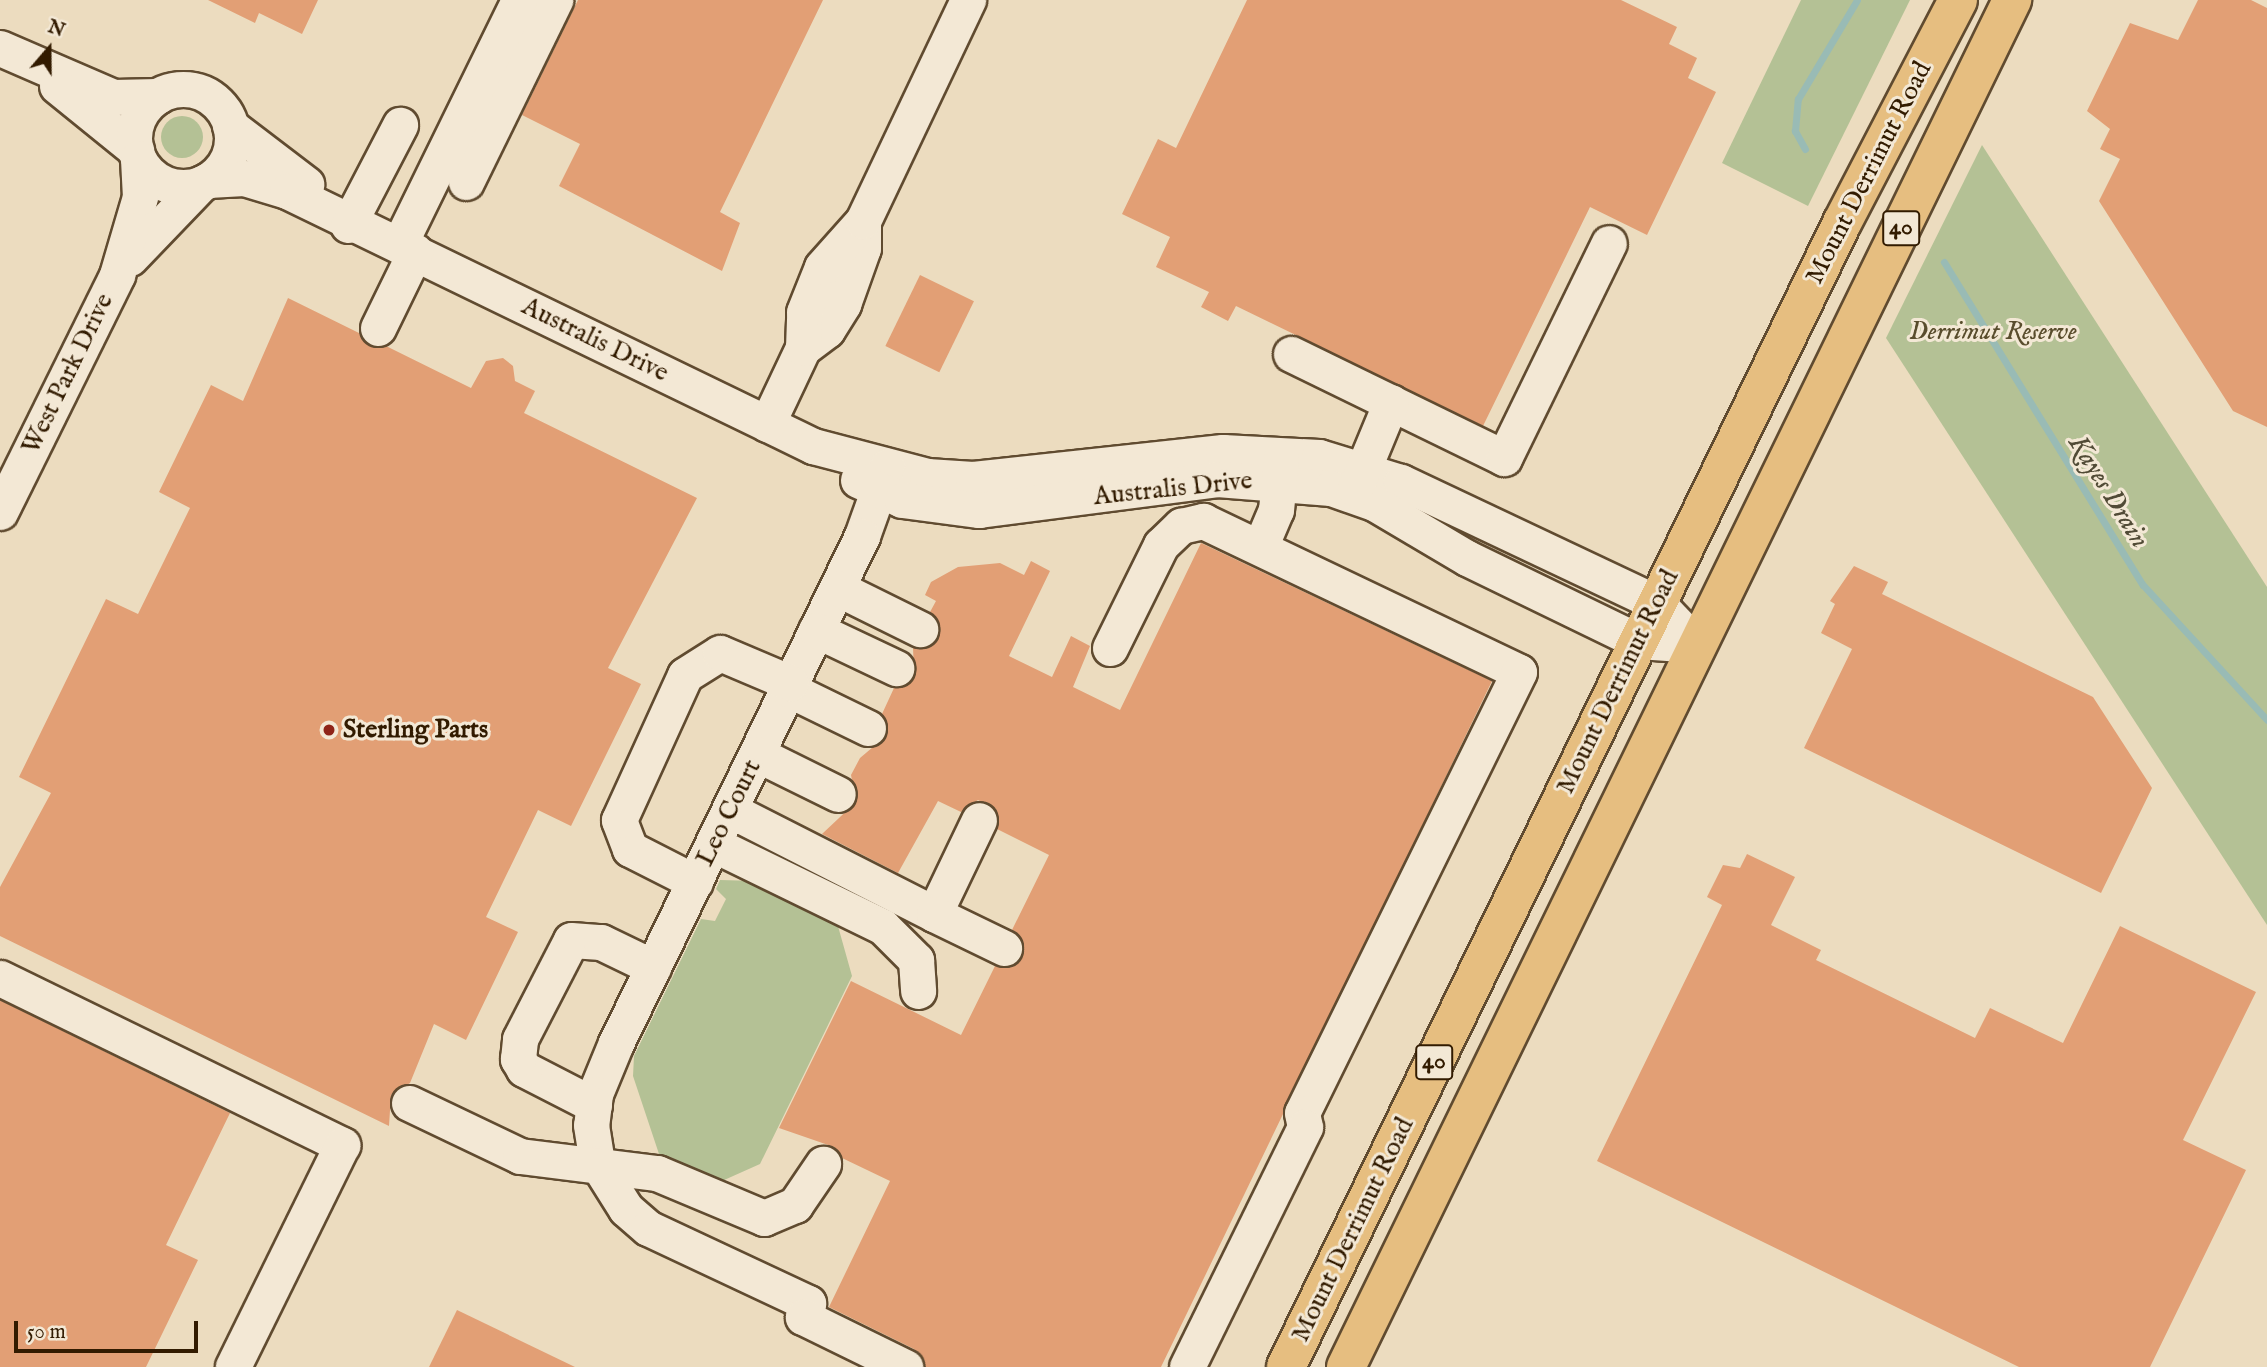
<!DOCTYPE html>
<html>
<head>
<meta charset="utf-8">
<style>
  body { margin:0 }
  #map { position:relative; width:2267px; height:1367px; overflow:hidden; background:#ecdcbf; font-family:"IM FELL English",serif }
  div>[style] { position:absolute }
  .green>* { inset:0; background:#b4c195 }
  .round { border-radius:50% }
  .stream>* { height:7px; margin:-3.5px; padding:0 3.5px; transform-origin:3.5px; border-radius:3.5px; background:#99bbb5 }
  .building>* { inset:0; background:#e29f75; transform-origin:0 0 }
  .roads { filter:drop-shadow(2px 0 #604b30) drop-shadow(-2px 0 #604b30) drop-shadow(0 2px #604b30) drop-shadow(0 -2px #604b30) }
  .minor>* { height:35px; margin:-17.5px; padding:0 17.5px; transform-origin:17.5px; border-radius:17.5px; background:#f3e8d5 }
  .minor>.ring { margin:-17.5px; padding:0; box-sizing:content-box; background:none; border:35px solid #f3e8d5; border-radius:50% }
  .major>* { height:38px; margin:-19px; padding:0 19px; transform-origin:19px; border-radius:19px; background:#e6be80 }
  .dots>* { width:19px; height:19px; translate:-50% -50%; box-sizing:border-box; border:4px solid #f3e8d5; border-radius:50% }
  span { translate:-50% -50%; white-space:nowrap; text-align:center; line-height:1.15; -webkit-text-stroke:6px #f3e8d5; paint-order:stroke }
  .shield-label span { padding:2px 5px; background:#f3e8d5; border:2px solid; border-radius:5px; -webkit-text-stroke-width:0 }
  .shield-label { font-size:24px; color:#321b00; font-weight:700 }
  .street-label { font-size:26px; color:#321b00 }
  .park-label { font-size:26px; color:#594d2d; font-style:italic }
  .poi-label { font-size:26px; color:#321b00; font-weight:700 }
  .left { translate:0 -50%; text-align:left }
  .water-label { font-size:28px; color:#514b36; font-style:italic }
  .north { position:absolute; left:14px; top:14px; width:70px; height:70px; -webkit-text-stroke:5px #f3e8d5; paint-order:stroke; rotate:20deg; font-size:19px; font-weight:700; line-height:28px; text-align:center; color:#321b00 }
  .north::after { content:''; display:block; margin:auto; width:24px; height:32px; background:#321b00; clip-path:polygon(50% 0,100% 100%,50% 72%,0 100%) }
  .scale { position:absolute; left:14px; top:1321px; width:184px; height:32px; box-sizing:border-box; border:4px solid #321b00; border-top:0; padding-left:9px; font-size:21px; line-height:24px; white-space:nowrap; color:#321b00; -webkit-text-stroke:5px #f3e8d5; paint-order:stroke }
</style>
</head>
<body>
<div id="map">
  <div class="green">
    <i style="clip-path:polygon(1801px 0,1910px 0,1808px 206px,1722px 163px)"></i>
    <i class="round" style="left:161px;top:116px;width:42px;height:42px"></i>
    <i style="clip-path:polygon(1982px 145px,2267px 587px,2267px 925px,1886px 338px)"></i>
    <i style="clip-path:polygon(720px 880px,756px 881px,836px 919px,852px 976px,760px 1164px,713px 1185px,659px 1154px,633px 1076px,634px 1056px,701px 919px,715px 921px,726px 899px,716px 889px)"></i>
  </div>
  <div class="stream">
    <i style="left:1805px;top:149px;width:21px;rotate:-119deg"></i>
    <i style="left:1795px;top:131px;width:32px;rotate:-85deg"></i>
    <i style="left:1798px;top:99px;width:115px;rotate:-59.2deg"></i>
    <i style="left:1944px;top:262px;width:379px;rotate:58.4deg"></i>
    <i style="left:2143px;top:585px;width:183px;rotate:47.4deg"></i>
  </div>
  <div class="building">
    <i style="clip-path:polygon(208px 0,318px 0,302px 34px,259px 13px,255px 23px)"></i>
    <i style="clip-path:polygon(578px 0,823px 0,720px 212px,740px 223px,722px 271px,559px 186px,580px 144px,522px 115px)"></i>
    <i style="clip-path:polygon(1247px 0,1621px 0,1677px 27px,1669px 44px,1697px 58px,1688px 78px,1716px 92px,1647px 235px,1590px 207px,1483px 426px,1236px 306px,1228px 321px,1201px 307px,1209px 292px,1156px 267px,1170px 237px,1122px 214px,1158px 139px,1176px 148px)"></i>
    <i style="clip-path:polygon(2198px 0,2251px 0,2267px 8px,2267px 427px,2233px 411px,2099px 201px,2120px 159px,2100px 149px,2110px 129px,2087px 111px,2105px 74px,2130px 23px,2178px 40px)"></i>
    <i style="left:920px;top:275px;width:60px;height:79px;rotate:26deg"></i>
    <i style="clip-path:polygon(288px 298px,359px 333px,369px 346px,386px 346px,471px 388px,486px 361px,503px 358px,513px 366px,515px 381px,535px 391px,524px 413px,697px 498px,608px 668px,641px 684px,571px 826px,538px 810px,486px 917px,518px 932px,466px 1040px,434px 1024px,410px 1083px,391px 1095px,389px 1126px,0 936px,0 887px,51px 793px,19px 777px,106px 599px,138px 614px,190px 508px,159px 492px,211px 385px,243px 401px)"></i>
    <i style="clip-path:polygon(1201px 543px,1492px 681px,1161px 1367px,925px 1367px,914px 1349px,829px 1307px,890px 1181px,842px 1158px,834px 1147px,779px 1128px,851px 981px,961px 1035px,995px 966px,1006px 968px,1022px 957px,1024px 946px,1012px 930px,1049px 855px,997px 829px,996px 809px,978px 800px,961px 812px,938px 801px,898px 873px,822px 834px,856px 802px,851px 775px,860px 758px,886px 736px,882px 714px,894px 688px,914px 676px,913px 647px,931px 646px,938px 637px,930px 612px,936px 601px,925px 595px,931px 582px,958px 567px,1000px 563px,1024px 575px,1031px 561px,1050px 571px,1009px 656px,1052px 677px,1071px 636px,1090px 646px,1073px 687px,1120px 710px)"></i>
    <i style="clip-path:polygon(1854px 566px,1888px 582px,1882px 594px,2093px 697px,2152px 788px,2101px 893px,1804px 748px,1852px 649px,1821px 633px,1835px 604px,1830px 601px)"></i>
    <i style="clip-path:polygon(1747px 854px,1795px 877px,1771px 925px,1821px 950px,1816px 960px,1975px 1038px,1990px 1008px,2063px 1043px,2120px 926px,2256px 992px,2183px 1140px,2246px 1170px,2150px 1367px,2019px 1367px,1597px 1161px,1722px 905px,1707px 897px,1723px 865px,1740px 868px)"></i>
    <i style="clip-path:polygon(0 1000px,230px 1113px,166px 1245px,198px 1260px,146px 1367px,0 1367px)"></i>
    <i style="clip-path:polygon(457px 1310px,575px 1367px,429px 1367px)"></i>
  </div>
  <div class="roads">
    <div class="minor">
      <i style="left:0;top:48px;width:123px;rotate:23.4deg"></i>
      <i style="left:113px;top:97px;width:45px;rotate:-1.3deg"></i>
      <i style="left:57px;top:86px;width:102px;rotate:39deg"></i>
      <i class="ring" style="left:134px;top:89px;width:63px;height:63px"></i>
      <i style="left:230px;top:126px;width:96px;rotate:37.3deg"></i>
      <i style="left:208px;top:180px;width:36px;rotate:-3deg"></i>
      <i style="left:244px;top:178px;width:45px;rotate:16.8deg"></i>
      <i style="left:287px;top:191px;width:585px;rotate:25.86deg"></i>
      <i style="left:813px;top:446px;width:118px;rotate:14.7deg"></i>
      <i style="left:927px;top:476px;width:46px;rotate:3.7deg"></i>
      <i style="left:973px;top:479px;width:251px;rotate:-6.2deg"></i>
      <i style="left:1223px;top:452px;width:96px;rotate:3deg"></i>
      <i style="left:1319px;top:457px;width:86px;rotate:17deg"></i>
      <i style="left:1401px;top:482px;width:283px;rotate:25.3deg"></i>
      <i style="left:1657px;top:603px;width:58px;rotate:46.4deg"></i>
      <i style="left:466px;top:182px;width:203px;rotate:-63.9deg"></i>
      <i style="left:348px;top:225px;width:113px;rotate:-62.5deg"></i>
      <i style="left:399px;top:245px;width:273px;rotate:-63.9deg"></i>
      <i style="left:130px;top:258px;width:104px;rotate:-46.2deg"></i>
      <i style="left:378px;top:328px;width:85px;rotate:-64deg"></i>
      <i style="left:803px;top:348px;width:30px;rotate:-37deg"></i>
      <i style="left:827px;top:330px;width:31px;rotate:-58deg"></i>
      <i style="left:843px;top:304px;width:59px;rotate:-70.3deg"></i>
      <i style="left:863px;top:248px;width:27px;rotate:-90deg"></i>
      <i style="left:1291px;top:354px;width:237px;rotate:26deg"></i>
      <i style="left:1504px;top:458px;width:239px;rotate:-64deg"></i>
      <i style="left:767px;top:424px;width:84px;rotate:-64.7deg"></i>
      <i style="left:803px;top:348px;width:36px;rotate:-88deg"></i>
      <i style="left:804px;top:312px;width:48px;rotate:-68.2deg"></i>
      <i style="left:822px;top:267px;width:62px;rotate:-48.3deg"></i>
      <i style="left:863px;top:221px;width:245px;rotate:-64.6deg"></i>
      <i style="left:887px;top:466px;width:74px;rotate:109.7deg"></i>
      <i style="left:862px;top:536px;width:564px;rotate:115.88deg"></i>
      <i style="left:616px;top:1043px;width:55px;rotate:112.4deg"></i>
      <i style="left:595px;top:1094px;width:31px;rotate:97deg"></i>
      <i style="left:591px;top:1125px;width:38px;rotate:81deg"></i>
      <i style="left:597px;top:1163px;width:54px;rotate:57.8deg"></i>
      <i style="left:626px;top:1209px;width:29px;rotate:41deg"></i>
      <i style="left:648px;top:1228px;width:177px;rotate:25.1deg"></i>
      <i style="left:808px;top:1303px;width:15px;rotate:110deg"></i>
      <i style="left:803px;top:1317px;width:114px;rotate:26.1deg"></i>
      <i style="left:858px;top:480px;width:48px;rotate:24.4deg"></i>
      <i style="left:902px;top:500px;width:78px;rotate:7.4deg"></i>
      <i style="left:979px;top:510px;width:240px;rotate:-7.4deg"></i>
      <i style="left:1217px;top:479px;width:114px;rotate:4.5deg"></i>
      <i style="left:1331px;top:488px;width:46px;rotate:19.2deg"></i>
      <i style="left:1374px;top:503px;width:108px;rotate:30.6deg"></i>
      <i style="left:1467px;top:558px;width:190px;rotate:25.9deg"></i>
      <i style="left:1638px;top:641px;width:59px;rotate:3.9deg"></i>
      <i style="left:1355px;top:489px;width:94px;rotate:-67.5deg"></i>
      <i style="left:0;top:512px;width:264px;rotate:-63.7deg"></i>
      <i style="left:117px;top:275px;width:81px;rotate:-73.6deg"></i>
      <i style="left:140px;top:197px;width:39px;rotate:-93deg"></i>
      <i style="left:1261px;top:545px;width:38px;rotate:-67deg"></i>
      <i style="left:1276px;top:510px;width:52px;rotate:-84.5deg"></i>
      <i style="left:837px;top:588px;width:93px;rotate:26.3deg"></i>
      <i style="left:816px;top:630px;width:89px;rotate:25.4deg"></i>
      <i style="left:1110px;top:648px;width:115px;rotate:-63.7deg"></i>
      <i style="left:1161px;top:545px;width:28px;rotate:-44deg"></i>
      <i style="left:1181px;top:526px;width:23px;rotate:-13deg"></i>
      <i style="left:1203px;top:521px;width:350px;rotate:25.5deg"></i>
      <i style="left:1519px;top:672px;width:491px;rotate:116.2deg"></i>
      <i style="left:1302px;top:1113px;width:14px;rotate:78deg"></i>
      <i style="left:1305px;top:1127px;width:267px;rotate:116.2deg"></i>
      <i style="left:788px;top:689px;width:89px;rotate:26deg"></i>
      <i style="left:757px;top:754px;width:90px;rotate:26.3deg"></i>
      <i style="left:730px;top:810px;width:229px;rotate:27deg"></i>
      <i style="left:934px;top:914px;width:104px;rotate:-64.4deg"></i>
      <i style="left:713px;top:844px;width:189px;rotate:26deg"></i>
      <i style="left:883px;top:927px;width:47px;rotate:45deg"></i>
      <i style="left:916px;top:960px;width:31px;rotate:86deg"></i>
      <i style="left:695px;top:882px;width:73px;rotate:-153.1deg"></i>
      <i style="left:630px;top:849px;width:31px;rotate:-111deg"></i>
      <i style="left:619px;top:820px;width:159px;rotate:-65.5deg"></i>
      <i style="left:685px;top:675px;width:41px;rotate:-32.2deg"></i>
      <i style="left:720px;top:653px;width:77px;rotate:22.9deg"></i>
      <i style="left:934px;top:914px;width:78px;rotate:25.9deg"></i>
      <i style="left:0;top:978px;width:381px;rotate:26deg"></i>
      <i style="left:342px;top:1145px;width:247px;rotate:116.2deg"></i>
      <i style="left:409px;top:1103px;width:123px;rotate:25.5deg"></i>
      <i style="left:520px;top:1156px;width:138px;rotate:7.1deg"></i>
      <i style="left:657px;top:1173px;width:116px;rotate:22.8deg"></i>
      <i style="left:764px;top:1218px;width:34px;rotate:-23deg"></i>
      <i style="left:795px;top:1205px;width:50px;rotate:-55.7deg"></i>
      <i style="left:594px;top:1105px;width:79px;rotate:-152.8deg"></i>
      <i style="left:524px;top:1069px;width:12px;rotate:-121deg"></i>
      <i style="left:518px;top:1059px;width:20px;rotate:-84deg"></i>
      <i style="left:520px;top:1039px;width:111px;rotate:-62.7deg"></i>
      <i style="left:571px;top:940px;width:30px;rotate:4deg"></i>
      <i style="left:601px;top:942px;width:58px;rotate:25.7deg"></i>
    </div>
    <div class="major">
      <i style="left:1286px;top:1367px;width:1272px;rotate:-64.08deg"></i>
      <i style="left:1842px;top:223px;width:251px;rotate:-62.5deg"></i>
      <i style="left:1346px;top:1367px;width:1521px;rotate:-64.02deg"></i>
    </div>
  </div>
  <div class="dots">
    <i style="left:329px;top:730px;background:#8f2418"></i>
  </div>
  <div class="shield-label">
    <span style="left:1901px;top:228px">40</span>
    <span style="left:1434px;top:1062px">40</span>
  </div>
  <div class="street-label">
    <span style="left:1869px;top:173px;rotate:-63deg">Mount Derrimut Road</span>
    <span style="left:595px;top:340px;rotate:26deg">Australis Drive</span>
    <span style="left:68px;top:374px;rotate:-64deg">West Park Drive</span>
    <span style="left:1173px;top:489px;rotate:-6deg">Australis Drive</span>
    <span style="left:1618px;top:682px;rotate:-64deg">Mount Derrimut Road</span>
    <span style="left:729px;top:813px;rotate:-64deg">Leo Court</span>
    <span style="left:1353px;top:1230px;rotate:-64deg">Mount Derrimut Road</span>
  </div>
  <div class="park-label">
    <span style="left:1993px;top:332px">Derrimut Reserve</span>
  </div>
  <div class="poi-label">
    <span class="left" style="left:343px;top:730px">Sterling Parts</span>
  </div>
  <div class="water-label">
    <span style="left:2108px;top:492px;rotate:58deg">Kayes Drain</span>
  </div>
  <div class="north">N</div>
  <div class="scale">50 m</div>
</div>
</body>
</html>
